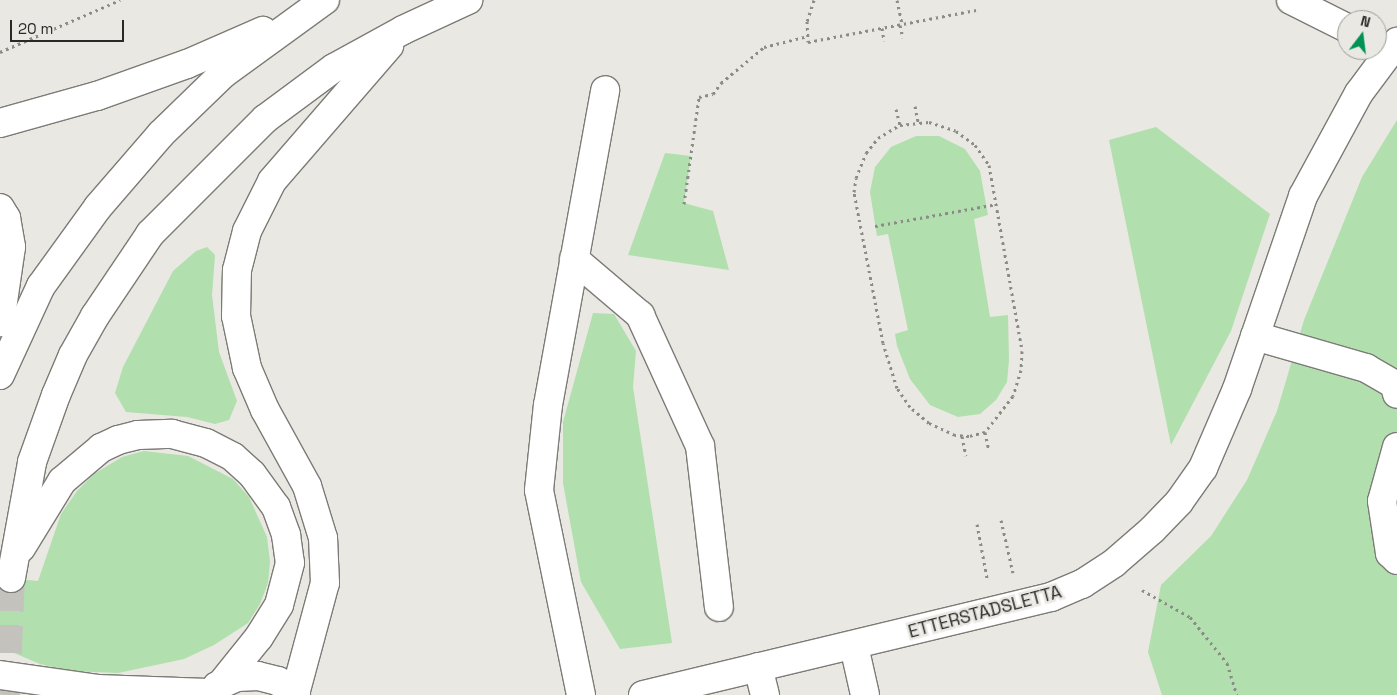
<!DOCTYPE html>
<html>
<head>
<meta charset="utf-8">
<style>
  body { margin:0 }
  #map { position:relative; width:1397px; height:695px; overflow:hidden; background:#eae8e3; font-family:"Space Grotesk",sans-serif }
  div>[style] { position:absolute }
  .green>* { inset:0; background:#b1dfad }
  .highway-tunnel>* { height:28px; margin-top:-14px; transform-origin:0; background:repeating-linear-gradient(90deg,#c3c2bd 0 28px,transparent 0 42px) }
  .path>* { height:3px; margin-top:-1.5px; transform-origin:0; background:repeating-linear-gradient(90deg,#8c8b88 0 2.5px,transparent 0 6.5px) }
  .roads { filter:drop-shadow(1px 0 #7d7b76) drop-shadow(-1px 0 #7d7b76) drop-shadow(0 1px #7d7b76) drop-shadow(0 -1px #7d7b76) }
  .minor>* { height:28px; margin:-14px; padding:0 14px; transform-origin:14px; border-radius:14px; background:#fff }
  .highway>* { height:28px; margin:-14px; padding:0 14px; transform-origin:14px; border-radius:14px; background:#fff }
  span { translate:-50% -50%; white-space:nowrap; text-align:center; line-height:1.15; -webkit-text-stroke:5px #eae8e3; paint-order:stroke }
  .street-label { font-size:18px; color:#292927 }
  .north { position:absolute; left:1337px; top:10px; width:50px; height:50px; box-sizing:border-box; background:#eae8e3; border:1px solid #9d9c98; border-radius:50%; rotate:15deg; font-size:14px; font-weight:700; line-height:20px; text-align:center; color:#292927 }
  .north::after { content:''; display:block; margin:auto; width:18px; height:22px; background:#009252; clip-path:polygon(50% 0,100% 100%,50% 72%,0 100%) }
  .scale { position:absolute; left:10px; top:20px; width:114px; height:22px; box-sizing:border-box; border:2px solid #292927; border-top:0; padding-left:6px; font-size:15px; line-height:18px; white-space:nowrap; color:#292927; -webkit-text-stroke:4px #eae8e3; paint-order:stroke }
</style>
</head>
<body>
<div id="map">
  <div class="green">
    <i style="clip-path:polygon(1397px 120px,1397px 695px,1162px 695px,1148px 652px,1161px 585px,1211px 536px,1247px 480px,1277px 411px,1304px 320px,1362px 177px)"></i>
    <i style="clip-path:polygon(1156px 127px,1270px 214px,1231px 331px,1171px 445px,1109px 140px)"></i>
    <i style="clip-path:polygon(916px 136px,939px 136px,965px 149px,980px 171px,988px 215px,974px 219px,990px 317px,1008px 315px,1009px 360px,1007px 382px,996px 400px,980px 414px,958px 417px,930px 405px,910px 379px,897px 346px,895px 334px,908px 330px,888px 234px,877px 236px,870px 192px,875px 167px,891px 147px)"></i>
    <i style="clip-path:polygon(665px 153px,691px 156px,684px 203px,713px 211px,729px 270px,628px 255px)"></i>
    <i style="clip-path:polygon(207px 247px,215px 255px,212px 295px,219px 352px,237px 401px,229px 420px,215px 424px,187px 417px,126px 412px,115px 393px,123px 367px,173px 271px,196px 251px)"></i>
    <i style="clip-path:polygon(593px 313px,614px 314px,636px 351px,633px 387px,672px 643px,620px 649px,581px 582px,563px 483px,563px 422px)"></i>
    <i style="clip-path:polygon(144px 451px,188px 456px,233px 479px,249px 497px,267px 537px,270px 562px,268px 583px,260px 604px,248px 623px,214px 645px,184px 659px,118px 673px,69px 671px,40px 664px,0 647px,0 577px,38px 581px,61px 514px,77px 491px,94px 474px,122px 457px)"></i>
  </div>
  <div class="highway-tunnel">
    <i style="left:6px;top:695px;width:117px;rotate:-87.6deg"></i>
  </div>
  <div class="path">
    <i style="left:814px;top:0;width:22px;rotate:108deg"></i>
    <i style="left:807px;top:21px;width:21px;rotate:87deg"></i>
    <i style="left:808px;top:42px;width:171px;rotate:-10.8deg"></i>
    <i style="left:897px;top:0;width:25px;rotate:78deg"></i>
    <i style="left:900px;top:25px;width:13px;rotate:77deg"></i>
    <i style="left:882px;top:28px;width:13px;rotate:81deg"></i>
    <i style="left:0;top:52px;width:131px;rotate:-23.4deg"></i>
    <i style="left:915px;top:106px;width:16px;rotate:79deg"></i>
    <i style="left:896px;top:109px;width:16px;rotate:76deg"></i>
    <i style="left:929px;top:122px;width:28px;rotate:18deg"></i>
    <i style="left:956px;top:131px;width:24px;rotate:36deg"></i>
    <i style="left:975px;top:145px;width:24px;rotate:55deg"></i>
    <i style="left:989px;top:165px;width:189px;rotate:79.9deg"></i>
    <i style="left:1022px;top:351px;width:19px;rotate:93deg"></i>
    <i style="left:1021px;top:370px;width:27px;rotate:107deg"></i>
    <i style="left:1013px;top:396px;width:46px;rotate:127.9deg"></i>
    <i style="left:985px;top:432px;width:16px;rotate:166deg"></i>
    <i style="left:969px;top:436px;width:14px;rotate:-176deg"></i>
    <i style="left:955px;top:435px;width:29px;rotate:-155deg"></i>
    <i style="left:929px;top:423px;width:25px;rotate:-140deg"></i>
    <i style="left:910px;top:407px;width:23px;rotate:-124deg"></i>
    <i style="left:897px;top:388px;width:47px;rotate:-107.3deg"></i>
    <i style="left:883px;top:343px;width:154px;rotate:-100.9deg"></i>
    <i style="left:854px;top:192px;width:14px;rotate:-82deg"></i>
    <i style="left:856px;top:178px;width:27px;rotate:-68deg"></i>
    <i style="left:866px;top:153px;width:19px;rotate:-51deg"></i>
    <i style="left:878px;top:138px;width:26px;rotate:-31deg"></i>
    <i style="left:900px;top:125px;width:29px;rotate:-6deg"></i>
    <i style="left:684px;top:204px;width:108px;rotate:-82deg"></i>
    <i style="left:699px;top:97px;width:14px;rotate:-12deg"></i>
    <i style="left:713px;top:94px;width:14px;rotate:-54deg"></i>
    <i style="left:721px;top:83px;width:56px;rotate:-39.9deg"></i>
    <i style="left:764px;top:47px;width:45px;rotate:-14deg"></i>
    <i style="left:875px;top:226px;width:124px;rotate:-10.2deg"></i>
    <i style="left:985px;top:432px;width:19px;rotate:78deg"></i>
    <i style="left:962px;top:436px;width:20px;rotate:79deg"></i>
    <i style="left:1001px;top:520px;width:54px;rotate:77.2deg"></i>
    <i style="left:977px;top:524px;width:55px;rotate:79.5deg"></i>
    <i style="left:1142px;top:590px;width:55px;rotate:29.4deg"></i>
    <i style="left:1190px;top:617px;width:59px;rotate:51.2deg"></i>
    <i style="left:1227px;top:663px;width:34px;rotate:73deg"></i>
  </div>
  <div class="roads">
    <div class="minor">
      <i style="left:1291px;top:0;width:63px;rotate:26.6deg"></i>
      <i style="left:574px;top:259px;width:87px;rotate:40.3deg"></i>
      <i style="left:640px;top:315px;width:144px;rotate:65.4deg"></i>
      <i style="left:700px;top:446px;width:162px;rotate:83.3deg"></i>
      <i style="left:1255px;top:336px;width:116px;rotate:16.1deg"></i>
      <i style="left:1366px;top:368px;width:34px;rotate:30deg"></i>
      <i style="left:1395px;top:385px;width:9px;rotate:77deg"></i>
      <i style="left:1397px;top:447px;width:56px;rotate:105.5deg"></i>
      <i style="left:1382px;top:501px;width:53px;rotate:81.3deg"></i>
      <i style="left:1390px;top:553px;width:10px;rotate:45deg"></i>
      <i style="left:854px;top:646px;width:50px;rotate:77.3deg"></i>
      <i style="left:758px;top:667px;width:29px;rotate:76deg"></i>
      <i style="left:581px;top:695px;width:209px;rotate:-101.6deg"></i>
      <i style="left:539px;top:490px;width:85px;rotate:-84deg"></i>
      <i style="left:548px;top:405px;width:320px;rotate:-79.7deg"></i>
      <i style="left:643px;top:695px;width:420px;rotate:-13.5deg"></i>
      <i style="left:1051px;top:597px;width:34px;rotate:-23deg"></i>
      <i style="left:1082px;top:584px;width:38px;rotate:-33deg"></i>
      <i style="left:1114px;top:563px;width:50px;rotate:-41deg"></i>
      <i style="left:1152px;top:530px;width:39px;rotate:-46deg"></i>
      <i style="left:1179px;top:502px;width:42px;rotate:-54.8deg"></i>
      <i style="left:1203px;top:468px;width:86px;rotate:-66.7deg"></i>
      <i style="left:1237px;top:389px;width:204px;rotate:-71.1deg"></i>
      <i style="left:1303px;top:196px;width:117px;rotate:-61.5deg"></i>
      <i style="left:1359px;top:93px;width:64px;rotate:-53.3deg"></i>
    </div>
    <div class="highway">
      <i style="left:0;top:123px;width:101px;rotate:-15.6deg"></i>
      <i style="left:97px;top:96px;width:96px;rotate:-19.6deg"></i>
      <i style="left:187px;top:64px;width:83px;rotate:-23.5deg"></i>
      <i style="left:0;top:208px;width:12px;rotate:59deg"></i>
      <i style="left:6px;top:218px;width:29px;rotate:80deg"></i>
      <i style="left:11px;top:247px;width:76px;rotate:98.3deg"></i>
      <i style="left:0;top:375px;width:98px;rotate:-65.3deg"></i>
      <i style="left:41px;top:286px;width:97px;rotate:-54.2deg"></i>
      <i style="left:98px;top:207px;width:96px;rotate:-49.2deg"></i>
      <i style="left:161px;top:134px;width:86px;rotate:-44.1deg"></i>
      <i style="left:223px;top:74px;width:126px;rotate:-36deg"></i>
      <i style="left:21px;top:548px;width:79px;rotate:-58.5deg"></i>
      <i style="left:62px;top:481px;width:51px;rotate:-40.2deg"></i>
      <i style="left:101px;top:448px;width:19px;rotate:-25deg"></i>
      <i style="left:118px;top:440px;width:21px;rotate:-14deg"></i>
      <i style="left:138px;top:435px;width:34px;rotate:-2deg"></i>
      <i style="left:172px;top:434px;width:35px;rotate:15deg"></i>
      <i style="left:206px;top:443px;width:30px;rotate:27deg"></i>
      <i style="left:233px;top:457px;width:25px;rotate:42deg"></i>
      <i style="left:252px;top:474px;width:41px;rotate:54deg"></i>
      <i style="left:276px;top:507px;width:30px;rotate:70deg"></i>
      <i style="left:286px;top:535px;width:28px;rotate:82deg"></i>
      <i style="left:290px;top:563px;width:43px;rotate:104.7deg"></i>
      <i style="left:279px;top:605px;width:38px;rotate:122deg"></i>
      <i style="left:259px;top:637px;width:59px;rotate:128.8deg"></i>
      <i style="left:11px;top:578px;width:118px;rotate:-79.7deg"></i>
      <i style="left:32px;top:462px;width:71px;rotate:-70.3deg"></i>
      <i style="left:56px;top:395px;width:43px;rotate:-67deg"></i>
      <i style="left:73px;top:355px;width:45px;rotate:-60.6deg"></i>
      <i style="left:95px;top:316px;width:99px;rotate:-56.1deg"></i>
      <i style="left:150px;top:234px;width:163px;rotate:-45deg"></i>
      <i style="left:265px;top:119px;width:86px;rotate:-36.5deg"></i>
      <i style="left:334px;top:68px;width:79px;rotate:-28.8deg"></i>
      <i style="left:403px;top:30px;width:72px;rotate:-24.8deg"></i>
      <i style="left:0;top:675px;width:98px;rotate:8.2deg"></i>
      <i style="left:97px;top:689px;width:111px;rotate:2.1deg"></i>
      <i style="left:217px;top:686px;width:22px;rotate:-24deg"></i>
      <i style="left:237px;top:677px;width:21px;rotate:-3deg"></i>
      <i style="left:258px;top:676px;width:21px;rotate:14deg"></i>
      <i style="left:278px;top:681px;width:23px;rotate:38deg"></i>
      <i style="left:295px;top:694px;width:115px;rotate:-74.9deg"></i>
      <i style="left:325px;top:583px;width:45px;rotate:-92.5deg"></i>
      <i style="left:323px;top:538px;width:54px;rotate:-107.1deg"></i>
      <i style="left:307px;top:486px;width:87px;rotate:-118.9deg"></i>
      <i style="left:265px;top:410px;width:46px;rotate:-113.2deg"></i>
      <i style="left:247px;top:368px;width:53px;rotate:-101.9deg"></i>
      <i style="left:236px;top:316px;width:46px;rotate:-88.8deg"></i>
      <i style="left:237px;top:270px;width:40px;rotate:-75.6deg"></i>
      <i style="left:247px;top:231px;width:56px;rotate:-63.4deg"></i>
      <i style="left:272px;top:181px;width:179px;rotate:-49.1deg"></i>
    </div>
  </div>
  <div class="street-label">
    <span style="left:985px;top:612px;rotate:-15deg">ETTERSTADSLETTA</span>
  </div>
  <div class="north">N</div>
  <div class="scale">20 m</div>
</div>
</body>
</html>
